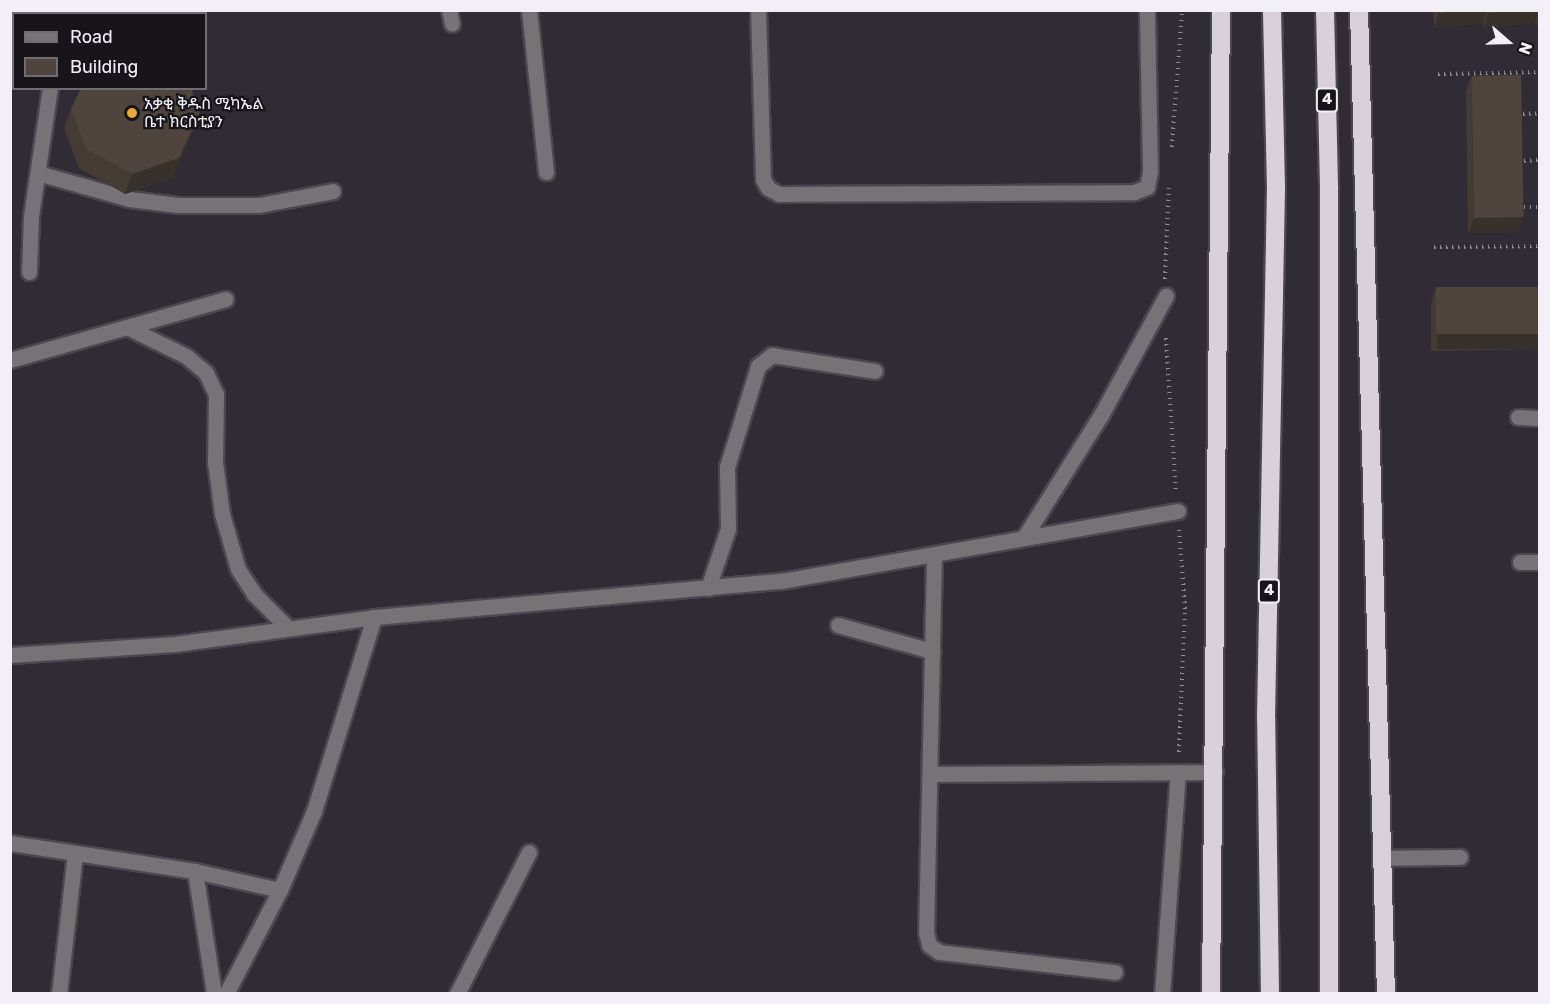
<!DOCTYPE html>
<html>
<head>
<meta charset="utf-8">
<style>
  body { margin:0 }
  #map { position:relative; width:1550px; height:1004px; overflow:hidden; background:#302c36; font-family:Rubik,"Noto Sans Ethiopic",sans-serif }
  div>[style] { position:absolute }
  .path>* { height:4px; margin-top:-2px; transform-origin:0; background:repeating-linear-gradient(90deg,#8f8b94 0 1.5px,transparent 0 6px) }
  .roads { filter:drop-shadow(2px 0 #4b4751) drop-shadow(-2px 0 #4b4751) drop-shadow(0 2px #4b4751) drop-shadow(0 -2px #4b4751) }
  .minor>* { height:15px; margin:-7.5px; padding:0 7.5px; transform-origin:7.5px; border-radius:7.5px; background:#767276 }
  .highway>* { height:18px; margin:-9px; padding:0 9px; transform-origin:9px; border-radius:9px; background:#dad0da }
  .wall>* { inset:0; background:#453b35; transform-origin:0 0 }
  .shaded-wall>* { inset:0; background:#38302b; transform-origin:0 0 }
  .building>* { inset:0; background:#50453e; transform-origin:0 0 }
  .dots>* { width:16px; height:16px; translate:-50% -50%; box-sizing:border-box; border:3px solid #17151a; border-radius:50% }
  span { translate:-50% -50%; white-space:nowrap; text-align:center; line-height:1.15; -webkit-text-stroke:4.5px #17151a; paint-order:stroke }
  .shield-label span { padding:2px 4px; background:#17151a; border:2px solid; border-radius:4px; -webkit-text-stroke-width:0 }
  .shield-label { font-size:15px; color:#f2eff6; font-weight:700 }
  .poi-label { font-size:16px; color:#f2eff6 }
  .left { translate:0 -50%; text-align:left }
  .frame { position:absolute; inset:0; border:12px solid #f2eff6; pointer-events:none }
  .legend { position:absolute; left:12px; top:12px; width:195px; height:78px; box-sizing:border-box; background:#17151a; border:2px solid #6f6c72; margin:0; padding:8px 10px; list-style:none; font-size:18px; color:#f2eff6 }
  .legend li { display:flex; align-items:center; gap:12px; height:30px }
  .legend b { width:30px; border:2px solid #6f6c72 }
  .north { position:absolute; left:1478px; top:12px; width:60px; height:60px; -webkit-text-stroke:4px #17151a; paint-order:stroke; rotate:110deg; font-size:16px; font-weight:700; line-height:24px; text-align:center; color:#f2eff6 }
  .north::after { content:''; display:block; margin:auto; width:21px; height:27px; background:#f2eff6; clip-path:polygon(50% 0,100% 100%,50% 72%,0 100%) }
</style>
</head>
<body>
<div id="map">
  <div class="path">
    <i style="left:1438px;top:74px;width:102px;rotate:-1.1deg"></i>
    <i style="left:1517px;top:114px;width:23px;rotate:-2deg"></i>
    <i style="left:1172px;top:147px;width:137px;rotate:-85.8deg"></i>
    <i style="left:1518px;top:161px;width:22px;rotate:-3deg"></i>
    <i style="left:1518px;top:207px;width:22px"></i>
    <i style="left:1434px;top:247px;width:106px;rotate:-0.5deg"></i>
    <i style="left:1165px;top:279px;width:91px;rotate:-87.5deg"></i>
    <i style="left:1166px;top:338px;width:154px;rotate:86.3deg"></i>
    <i style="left:1179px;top:752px;width:143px;rotate:-87.6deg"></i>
    <i style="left:1185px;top:609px;width:80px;rotate:-94.3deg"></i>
  </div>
  <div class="roads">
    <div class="minor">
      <i style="left:449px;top:10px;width:14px;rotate:78deg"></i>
      <i style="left:529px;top:10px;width:163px;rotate:84deg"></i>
      <i style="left:758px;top:10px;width:169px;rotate:88.3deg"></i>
      <i style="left:763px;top:179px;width:10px;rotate:61deg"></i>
      <i style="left:768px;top:188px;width:13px;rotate:29deg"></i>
      <i style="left:779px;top:194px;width:355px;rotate:-0.3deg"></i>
      <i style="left:1134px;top:192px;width:14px;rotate:-21deg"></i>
      <i style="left:1147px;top:187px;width:16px;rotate:-79deg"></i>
      <i style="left:1150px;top:171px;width:161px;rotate:-91.1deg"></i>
      <i style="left:64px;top:14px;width:4px;rotate:-76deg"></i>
      <i style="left:38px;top:173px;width:95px;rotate:15.9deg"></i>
      <i style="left:129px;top:199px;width:49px;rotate:7deg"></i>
      <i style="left:178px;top:205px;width:81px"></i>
      <i style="left:259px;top:205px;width:75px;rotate:-10.7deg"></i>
      <i style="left:29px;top:272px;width:56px;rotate:-88deg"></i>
      <i style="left:31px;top:216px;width:129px;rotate:-81.6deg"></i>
      <i style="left:129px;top:328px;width:64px;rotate:26.2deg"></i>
      <i style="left:186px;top:356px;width:26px;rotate:40deg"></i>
      <i style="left:206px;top:373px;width:23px;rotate:65deg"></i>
      <i style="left:216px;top:394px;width:68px;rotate:90.8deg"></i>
      <i style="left:215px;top:462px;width:52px;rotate:82.3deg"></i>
      <i style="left:222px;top:514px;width:57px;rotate:73.8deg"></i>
      <i style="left:238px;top:569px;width:30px;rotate:57deg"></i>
      <i style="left:254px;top:594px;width:47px;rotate:45deg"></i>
      <i style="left:10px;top:360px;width:224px;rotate:-15.8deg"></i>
      <i style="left:1518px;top:417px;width:22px;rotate:3deg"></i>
      <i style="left:1025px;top:536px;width:143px;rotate:-57.9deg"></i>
      <i style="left:1101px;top:415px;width:136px;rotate:-61.4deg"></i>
      <i style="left:934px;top:554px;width:378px;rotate:91.2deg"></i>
      <i style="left:926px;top:932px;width:13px;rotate:77deg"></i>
      <i style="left:929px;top:945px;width:12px;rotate:35deg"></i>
      <i style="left:939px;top:952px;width:177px;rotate:6.5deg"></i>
      <i style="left:1520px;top:562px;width:20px"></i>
      <i style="left:708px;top:588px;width:62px;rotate:-71.3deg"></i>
      <i style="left:728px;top:529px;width:62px;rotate:-90.9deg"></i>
      <i style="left:727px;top:467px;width:106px;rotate:-72.9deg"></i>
      <i style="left:758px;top:366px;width:18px;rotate:-38deg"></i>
      <i style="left:772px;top:355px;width:104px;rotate:8.8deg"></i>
      <i style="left:838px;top:625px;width:98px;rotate:15.5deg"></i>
      <i style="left:10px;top:655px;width:165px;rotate:-3.8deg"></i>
      <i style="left:175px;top:644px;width:201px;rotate:-7.7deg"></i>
      <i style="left:374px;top:617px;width:409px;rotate:-5.1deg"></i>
      <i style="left:781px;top:581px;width:403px;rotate:-10deg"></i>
      <i style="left:930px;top:774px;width:285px;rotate:-0.4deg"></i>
      <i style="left:10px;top:843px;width:187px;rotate:8.6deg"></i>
      <i style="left:195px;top:871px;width:87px;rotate:12.6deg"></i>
      <i style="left:1384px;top:858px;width:76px;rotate:-0.8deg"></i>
      <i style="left:195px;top:871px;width:124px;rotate:81.2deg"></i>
      <i style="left:59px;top:994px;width:142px;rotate:-83.5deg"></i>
      <i style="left:226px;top:994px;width:117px;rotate:-62.6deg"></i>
      <i style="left:280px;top:890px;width:86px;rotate:-66.7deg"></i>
      <i style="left:314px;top:811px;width:203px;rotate:-72.8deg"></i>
      <i style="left:457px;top:994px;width:159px;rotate:-63.1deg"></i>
      <i style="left:1162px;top:994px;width:222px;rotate:-85.9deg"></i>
    </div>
    <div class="highway">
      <i style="left:1325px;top:10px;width:180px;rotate:88.7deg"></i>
      <i style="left:1329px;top:190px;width:804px;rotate:90deg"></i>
      <i style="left:1359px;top:10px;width:984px;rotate:88.43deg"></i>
      <i style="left:1211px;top:994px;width:984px;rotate:-89.42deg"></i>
      <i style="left:1270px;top:994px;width:276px;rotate:-90.8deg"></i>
      <i style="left:1266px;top:718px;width:530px;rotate:-88.92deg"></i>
      <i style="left:1276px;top:188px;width:178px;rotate:-91.3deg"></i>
    </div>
  </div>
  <div class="wall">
    <i style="left:80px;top:10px;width:119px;height:4px"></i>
    <i style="clip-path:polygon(1433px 10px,1539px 10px,1539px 27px,1535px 27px,1535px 23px,1483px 28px,1483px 23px,1434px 28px)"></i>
    <i style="clip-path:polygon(1472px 76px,1523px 217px,1518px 232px,1468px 233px,1466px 91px)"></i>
    <i style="clip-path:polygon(71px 109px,193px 131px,172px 178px,125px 194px,79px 168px,64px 128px)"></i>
    <i style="clip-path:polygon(1539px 287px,1539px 349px,1431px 351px,1431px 303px,1436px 288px)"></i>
  </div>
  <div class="shaded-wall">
    <i style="clip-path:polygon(1466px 10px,1487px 10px,1483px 23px,1434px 28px,1439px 13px)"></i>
    <i style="clip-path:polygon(1515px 10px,1539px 10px,1535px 23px,1483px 28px,1488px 13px)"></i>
    <i style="clip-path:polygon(1539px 15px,1539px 27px,1535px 27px)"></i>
    <i style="clip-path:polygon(200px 112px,193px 131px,172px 178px,125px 194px,132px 174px)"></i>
    <i style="clip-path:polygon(1523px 217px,1518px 232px,1468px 233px,1474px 218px)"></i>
    <i style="left:1539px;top:334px;width:15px;height:102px;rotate:90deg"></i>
  </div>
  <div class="building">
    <i style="left:88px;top:10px;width:111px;height:4px"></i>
    <i style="clip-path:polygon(1439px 10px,1466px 10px,1439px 13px)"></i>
    <i style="clip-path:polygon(1488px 10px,1515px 10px,1488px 13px)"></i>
    <i style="left:1521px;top:75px;width:142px;height:49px;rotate:89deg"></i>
    <i style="clip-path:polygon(81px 88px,191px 88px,200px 112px,179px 158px,132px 174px,86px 149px,71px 109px)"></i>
    <i style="left:1539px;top:287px;width:47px;height:103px;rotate:90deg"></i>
  </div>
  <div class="dots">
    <i style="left:132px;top:113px;background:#e7ac36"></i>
  </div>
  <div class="shield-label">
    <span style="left:1327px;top:100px">4</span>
    <span style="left:1269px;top:591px">4</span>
  </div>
  <div class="poi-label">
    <span class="left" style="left:144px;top:113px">አቃቂ ቅዱስ ሚካኤል<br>ቤተ ክርስቲያን</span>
  </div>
  <div class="frame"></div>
  <ul class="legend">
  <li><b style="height:8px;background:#767276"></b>Road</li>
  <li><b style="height:16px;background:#50453e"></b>Building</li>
  </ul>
  <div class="north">N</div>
</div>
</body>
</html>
